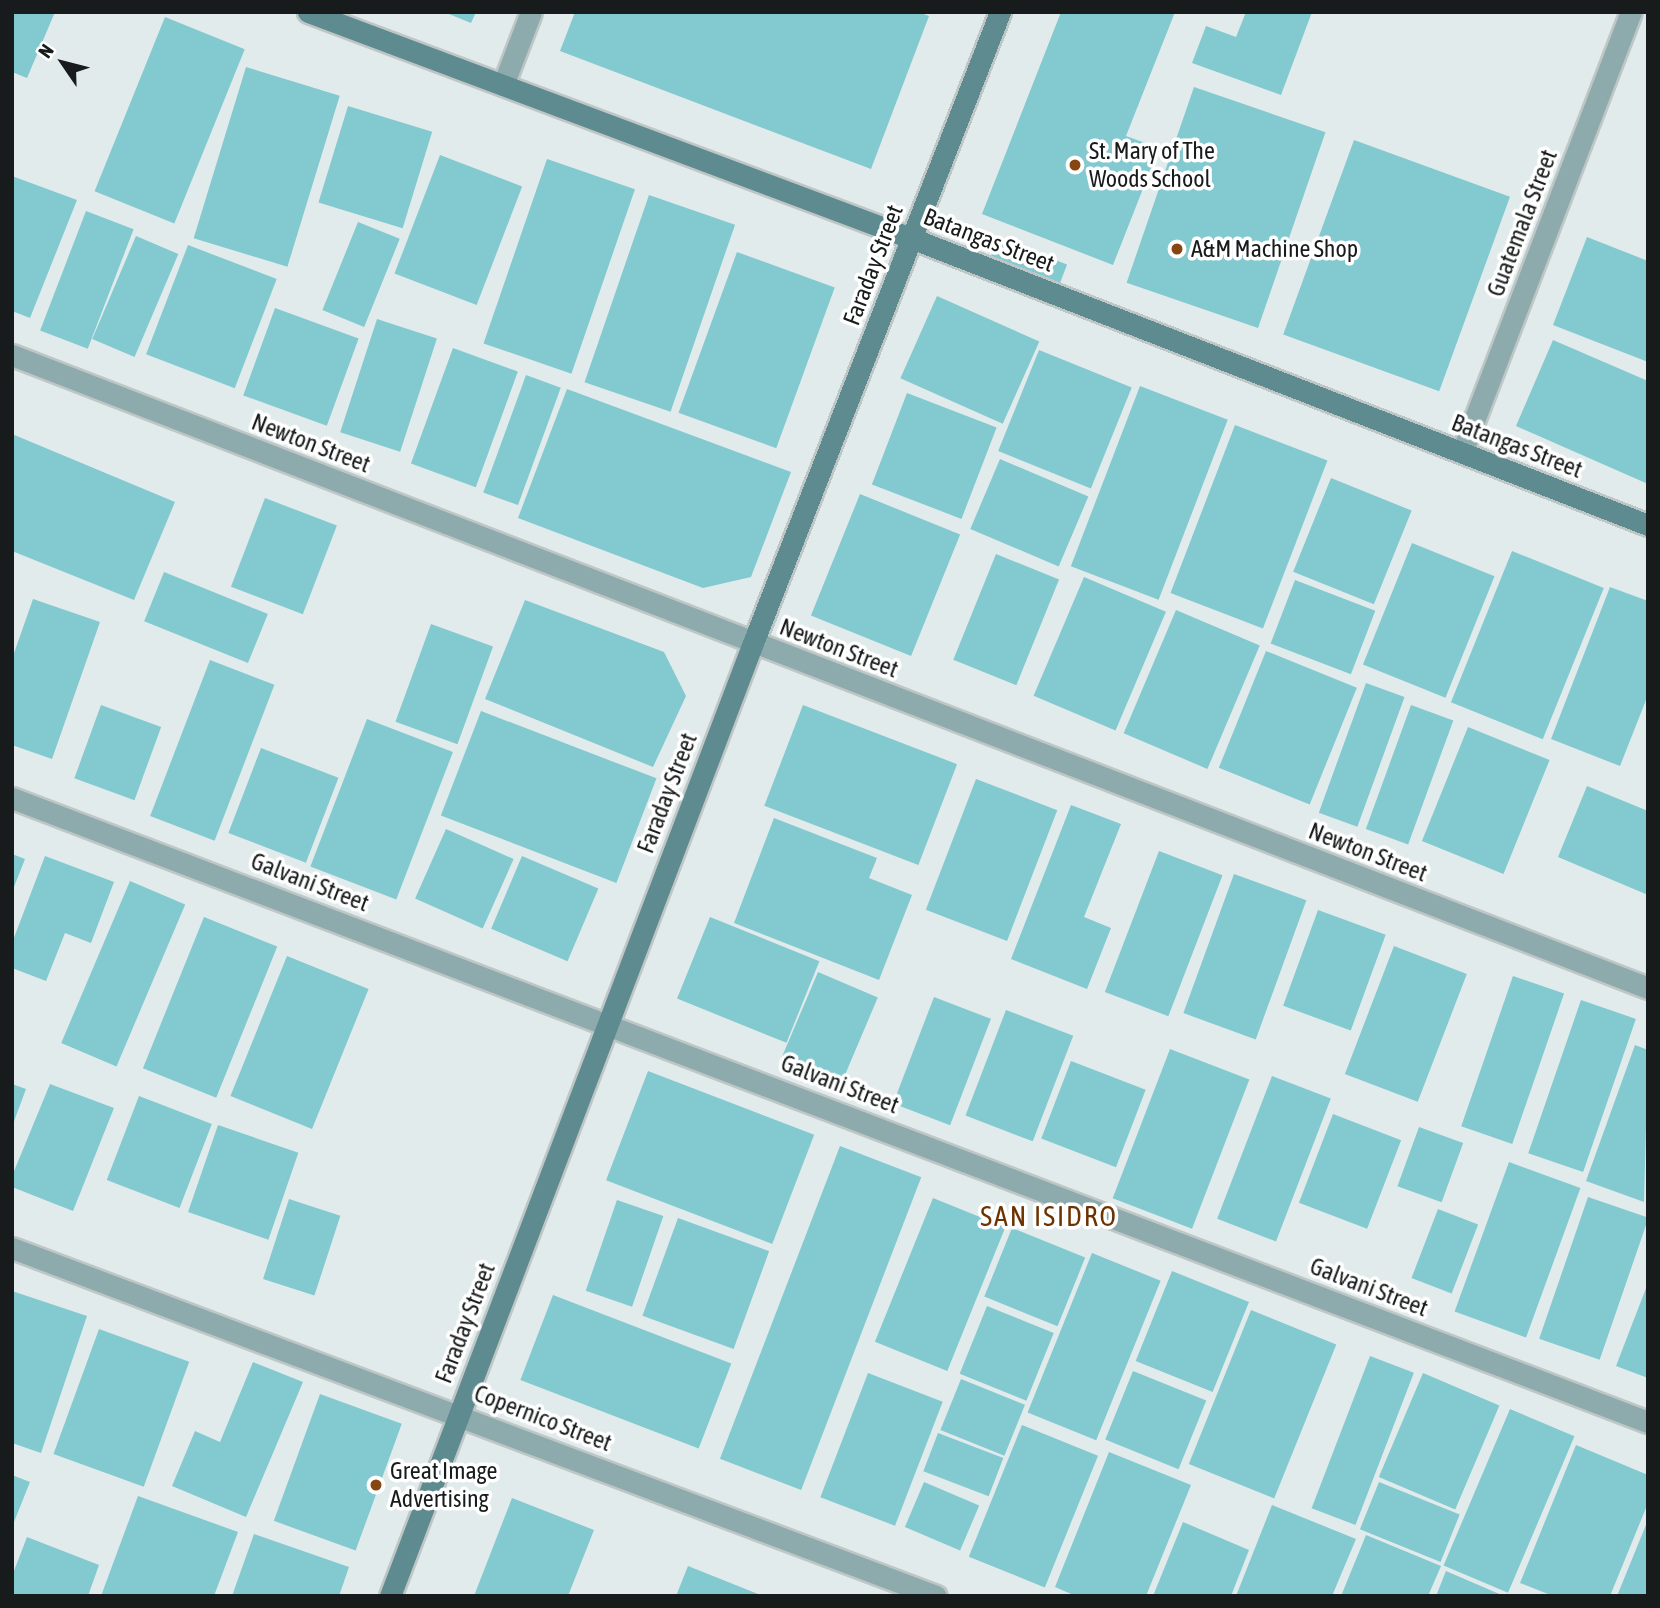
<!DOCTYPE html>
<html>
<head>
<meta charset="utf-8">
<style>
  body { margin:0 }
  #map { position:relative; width:1660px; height:1608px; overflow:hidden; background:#e2ebec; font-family:"Asap Condensed",sans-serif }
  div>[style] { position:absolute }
  .building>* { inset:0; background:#82c9d0; transform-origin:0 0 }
  .roads { filter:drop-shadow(2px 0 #bec6c6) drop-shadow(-2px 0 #bec6c6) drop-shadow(0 2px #bec6c6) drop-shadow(0 -2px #bec6c6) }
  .street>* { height:21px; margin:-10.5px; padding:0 10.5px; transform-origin:10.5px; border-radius:10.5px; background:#8daaad }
  .secondary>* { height:21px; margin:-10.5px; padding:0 10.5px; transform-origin:10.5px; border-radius:10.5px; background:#5e8b8f }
  .dots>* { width:19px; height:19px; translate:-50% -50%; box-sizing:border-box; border:4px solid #fff; border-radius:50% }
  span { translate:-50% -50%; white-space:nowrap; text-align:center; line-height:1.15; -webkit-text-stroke:7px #fff; paint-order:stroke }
  .poi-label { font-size:24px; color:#181b1b }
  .left { translate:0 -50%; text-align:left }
  .street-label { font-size:24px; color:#181b1b }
  .quarter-label { font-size:28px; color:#6c3200; letter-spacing:2px }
  .frame { position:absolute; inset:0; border:14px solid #181b1b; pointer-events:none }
  .north { position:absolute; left:28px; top:28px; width:70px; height:70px; -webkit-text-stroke:5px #fff; paint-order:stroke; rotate:305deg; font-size:19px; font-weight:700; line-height:28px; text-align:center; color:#181b1b }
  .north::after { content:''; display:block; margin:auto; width:24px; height:32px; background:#181b1b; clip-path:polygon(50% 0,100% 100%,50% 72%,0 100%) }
</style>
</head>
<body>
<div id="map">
  <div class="building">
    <i style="clip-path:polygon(12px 12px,55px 12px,27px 78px,12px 72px)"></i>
    <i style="clip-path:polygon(444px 12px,476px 12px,471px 23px)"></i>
    <i style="clip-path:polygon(575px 12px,918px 12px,929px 16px,871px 169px,560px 51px)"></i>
    <i style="clip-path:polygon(1061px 12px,1175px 12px,1126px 136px,1159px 148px,1113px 265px,982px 214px)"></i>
    <i style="clip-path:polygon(1246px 12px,1312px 12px,1281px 95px,1192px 63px,1206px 26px,1236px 37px)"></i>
    <i style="left:165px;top:17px;width:86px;height:188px;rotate:22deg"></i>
    <i style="left:246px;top:67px;width:98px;height:179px;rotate:17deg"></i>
    <i style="left:1194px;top:87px;width:139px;height:207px;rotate:19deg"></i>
    <i style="left:348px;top:106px;width:88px;height:101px;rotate:17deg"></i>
    <i style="left:1354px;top:140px;width:166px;height:207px;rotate:20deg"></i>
    <i style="left:440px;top:155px;width:88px;height:127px;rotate:21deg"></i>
    <i style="left:547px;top:159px;width:93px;height:195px;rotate:19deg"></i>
    <i style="clip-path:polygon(12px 176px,77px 200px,30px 318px,12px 311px)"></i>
    <i style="left:649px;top:195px;width:91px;height:198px;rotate:19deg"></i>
    <i style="left:86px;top:211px;width:51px;height:128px;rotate:21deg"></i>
    <i style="left:358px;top:222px;width:45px;height:95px;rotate:22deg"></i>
    <i style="left:136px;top:236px;width:46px;height:112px;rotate:23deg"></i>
    <i style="clip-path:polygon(1587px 237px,1648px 261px,1648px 362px,1553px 325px)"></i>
    <i style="left:998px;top:238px;width:74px;height:20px;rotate:21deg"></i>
    <i style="left:188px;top:245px;width:95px;height:117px;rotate:21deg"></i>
    <i style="left:737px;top:252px;width:104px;height:171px;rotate:20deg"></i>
    <i style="left:937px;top:296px;width:112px;height:90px;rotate:24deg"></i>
    <i style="left:275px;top:308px;width:89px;height:93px;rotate:20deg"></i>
    <i style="left:377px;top:319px;width:63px;height:119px;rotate:18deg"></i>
    <i style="clip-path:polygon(1553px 340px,1648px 381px,1648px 484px,1516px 426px)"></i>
    <i style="left:453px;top:348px;width:69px;height:123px;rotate:20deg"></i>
    <i style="left:1039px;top:350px;width:100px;height:109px;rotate:22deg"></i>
    <i style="left:526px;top:375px;width:37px;height:125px;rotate:20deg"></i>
    <i style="left:1140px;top:386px;width:94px;height:193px;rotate:21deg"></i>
    <i style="clip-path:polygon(567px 389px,791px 472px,751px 577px,703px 588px,518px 518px)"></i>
    <i style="left:907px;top:393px;width:96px;height:98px;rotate:21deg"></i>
    <i style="left:1235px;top:425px;width:99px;height:180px;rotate:21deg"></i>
    <i style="clip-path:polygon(12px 434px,175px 502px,134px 600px,12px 551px)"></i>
    <i style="left:1000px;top:459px;width:96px;height:76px;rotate:23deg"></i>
    <i style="left:1331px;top:478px;width:87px;height:101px;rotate:22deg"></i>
    <i style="left:860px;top:494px;width:108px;height:131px;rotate:22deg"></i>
    <i style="left:265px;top:498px;width:77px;height:95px;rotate:21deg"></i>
    <i style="left:1412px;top:543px;width:89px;height:131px;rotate:22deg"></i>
    <i style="left:1512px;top:551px;width:99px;height:163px;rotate:22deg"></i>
    <i style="left:996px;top:554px;width:68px;height:114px;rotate:22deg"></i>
    <i style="left:164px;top:572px;width:112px;height:53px;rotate:22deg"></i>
    <i style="left:1084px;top:577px;width:89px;height:129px;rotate:23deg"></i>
    <i style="left:1295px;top:580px;width:86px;height:68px;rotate:21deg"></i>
    <i style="clip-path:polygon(1610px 587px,1648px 601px,1648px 695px,1620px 766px,1551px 739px)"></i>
    <i style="clip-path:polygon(33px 599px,100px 622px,52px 759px,12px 745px,12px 659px)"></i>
    <i style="clip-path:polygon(525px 600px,664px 652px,686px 696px,653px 767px,485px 699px)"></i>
    <i style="left:1176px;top:610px;width:91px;height:134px;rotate:23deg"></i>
    <i style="left:431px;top:624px;width:66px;height:104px;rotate:20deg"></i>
    <i style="left:1266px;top:651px;width:98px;height:126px;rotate:22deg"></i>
    <i style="left:210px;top:660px;width:69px;height:167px;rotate:21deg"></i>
    <i style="left:1366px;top:683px;width:41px;height:138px;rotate:20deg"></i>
    <i style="left:101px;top:705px;width:64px;height:78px;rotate:20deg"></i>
    <i style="left:803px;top:705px;width:165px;height:108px;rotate:21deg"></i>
    <i style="left:1411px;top:705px;width:45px;height:132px;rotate:20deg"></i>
    <i style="left:481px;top:711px;width:188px;height:112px;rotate:21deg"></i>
    <i style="left:367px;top:719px;width:92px;height:158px;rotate:21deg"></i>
    <i style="left:1468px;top:727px;width:88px;height:123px;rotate:22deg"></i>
    <i style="left:261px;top:748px;width:83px;height:91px;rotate:21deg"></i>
    <i style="left:976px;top:779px;width:87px;height:140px;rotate:21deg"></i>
    <i style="clip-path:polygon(1587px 786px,1648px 811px,1648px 895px,1558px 857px)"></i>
    <i style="clip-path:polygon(1071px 805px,1121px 824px,1084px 917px,1111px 928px,1087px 989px,1011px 959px)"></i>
    <i style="clip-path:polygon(774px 818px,877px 858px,869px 878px,912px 895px,879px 980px,734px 923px)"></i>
    <i style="left:446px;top:829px;width:74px;height:76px;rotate:24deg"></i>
    <i style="left:1159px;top:851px;width:68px;height:151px;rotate:21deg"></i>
    <i style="clip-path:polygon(12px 854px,25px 859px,12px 892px)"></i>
    <i style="clip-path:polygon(45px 856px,114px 882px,91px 943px,65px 933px,46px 981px,12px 968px,12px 943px)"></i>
    <i style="left:522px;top:856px;width:83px;height:79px;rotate:23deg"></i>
    <i style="left:1234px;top:874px;width:77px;height:148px;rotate:20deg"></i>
    <i style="left:130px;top:881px;width:60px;height:176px;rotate:23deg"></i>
    <i style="left:1318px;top:910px;width:72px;height:102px;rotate:20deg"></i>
    <i style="left:204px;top:917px;width:79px;height:163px;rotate:22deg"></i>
    <i style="left:710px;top:917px;width:118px;height:88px;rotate:22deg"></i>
    <i style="left:1394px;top:946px;width:78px;height:137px;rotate:21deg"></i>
    <i style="left:287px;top:956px;width:88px;height:151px;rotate:22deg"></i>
    <i style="left:818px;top:972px;width:65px;height:94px;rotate:23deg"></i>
    <i style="left:1513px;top:976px;width:54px;height:159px;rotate:19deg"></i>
    <i style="left:934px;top:997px;width:61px;height:114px;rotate:21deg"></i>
    <i style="left:1581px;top:1000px;width:58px;height:162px;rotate:19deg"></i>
    <i style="left:1006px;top:1010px;width:72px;height:113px;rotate:21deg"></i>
    <i style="clip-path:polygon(1635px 1045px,1648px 1050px,1644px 1202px,1586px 1181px)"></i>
    <i style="left:1170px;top:1049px;width:85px;height:160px;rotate:21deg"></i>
    <i style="left:1071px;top:1061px;width:80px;height:83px;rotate:21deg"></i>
    <i style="left:648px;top:1071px;width:178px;height:117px;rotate:21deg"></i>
    <i style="left:1272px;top:1076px;width:63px;height:153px;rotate:21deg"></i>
    <i style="clip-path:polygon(12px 1084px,26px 1089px,13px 1124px,12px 1124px)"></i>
    <i style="clip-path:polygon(50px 1084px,114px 1108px,73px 1211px,12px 1187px,12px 1176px)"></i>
    <i style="left:139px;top:1096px;width:78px;height:90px;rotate:21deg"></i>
    <i style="left:1333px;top:1114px;width:73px;height:95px;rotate:21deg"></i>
    <i style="left:218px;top:1125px;width:85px;height:92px;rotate:19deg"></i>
    <i style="left:1419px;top:1127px;width:47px;height:63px;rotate:20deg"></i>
    <i style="left:840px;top:1146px;width:87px;height:335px;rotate:21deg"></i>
    <i style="left:1509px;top:1162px;width:76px;height:159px;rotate:20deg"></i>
    <i style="left:1588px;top:1197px;width:64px;height:150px;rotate:19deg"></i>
    <i style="left:933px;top:1198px;width:78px;height:155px;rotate:22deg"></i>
    <i style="left:289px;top:1199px;width:54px;height:84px;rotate:18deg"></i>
    <i style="left:617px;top:1200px;width:49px;height:96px;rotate:19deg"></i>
    <i style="left:1438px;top:1209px;width:43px;height:74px;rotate:21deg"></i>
    <i style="left:678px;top:1218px;width:97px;height:104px;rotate:20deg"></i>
    <i style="left:1012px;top:1228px;width:79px;height:74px;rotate:22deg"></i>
    <i style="left:1092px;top:1253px;width:74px;height:172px;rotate:22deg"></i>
    <i style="left:1172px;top:1271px;width:83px;height:97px;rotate:22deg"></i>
    <i style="clip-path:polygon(1648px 1283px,1648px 1378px,1616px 1366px)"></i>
    <i style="clip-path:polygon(12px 1291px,87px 1316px,41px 1453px,12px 1443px)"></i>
    <i style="left:553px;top:1295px;width:191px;height:91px;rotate:21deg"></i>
    <i style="left:987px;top:1306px;width:72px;height:73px;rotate:22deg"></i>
    <i style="left:1251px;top:1310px;width:92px;height:166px;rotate:22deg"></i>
    <i style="left:99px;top:1329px;width:96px;height:133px;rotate:20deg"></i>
    <i style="left:1370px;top:1356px;width:47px;height:163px;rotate:21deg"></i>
    <i style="clip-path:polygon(253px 1362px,303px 1382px,246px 1517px,172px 1486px,195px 1431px,220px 1442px)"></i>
    <i style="left:1133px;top:1371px;width:79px;height:74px;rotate:22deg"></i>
    <i style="left:868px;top:1373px;width:80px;height:133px;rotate:21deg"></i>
    <i style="left:1423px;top:1373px;width:83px;height:113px;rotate:23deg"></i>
    <i style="left:961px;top:1379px;width:69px;height:55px;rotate:22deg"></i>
    <i style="left:320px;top:1394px;width:87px;height:135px;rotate:20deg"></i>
    <i style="left:1510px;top:1409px;width:70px;height:170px;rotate:23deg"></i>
    <i style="left:1022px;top:1425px;width:82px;height:142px;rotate:22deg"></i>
    <i style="left:938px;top:1433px;width:70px;height:41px;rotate:21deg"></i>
    <i style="clip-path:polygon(1576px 1445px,1648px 1475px,1648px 1503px,1610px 1596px,1553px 1596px,1520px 1583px)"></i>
    <i style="clip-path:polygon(1109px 1452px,1191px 1485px,1146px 1596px,1076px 1596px,1055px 1587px)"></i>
    <i style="clip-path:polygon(12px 1475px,30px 1482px,12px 1527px)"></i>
    <i style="left:924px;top:1482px;width:60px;height:49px;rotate:23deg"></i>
    <i style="left:1379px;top:1482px;width:87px;height:51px;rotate:22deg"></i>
    <i style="clip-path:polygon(138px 1496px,238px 1532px,214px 1596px,101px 1596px)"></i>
    <i style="clip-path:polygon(512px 1498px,594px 1530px,568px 1596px,474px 1596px)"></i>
    <i style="clip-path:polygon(1272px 1505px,1356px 1539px,1332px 1596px,1236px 1596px)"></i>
    <i style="clip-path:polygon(1648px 1520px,1648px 1596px,1617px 1596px)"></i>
    <i style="clip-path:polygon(1183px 1522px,1249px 1550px,1231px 1596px,1153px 1596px)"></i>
    <i style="clip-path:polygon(254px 1534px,349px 1567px,339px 1596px,232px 1596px)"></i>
    <i style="clip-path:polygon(1366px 1535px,1441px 1566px,1428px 1596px,1341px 1596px)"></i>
    <i style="clip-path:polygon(27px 1537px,99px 1565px,88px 1596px,12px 1596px,12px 1576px)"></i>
    <i style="clip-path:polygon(688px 1566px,763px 1596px,676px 1596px)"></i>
    <i style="clip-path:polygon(1446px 1571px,1504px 1596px,1436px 1596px)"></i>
  </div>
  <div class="roads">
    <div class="street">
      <i style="left:503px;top:85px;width:78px;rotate:-69deg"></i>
      <i style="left:12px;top:355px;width:1754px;rotate:21.15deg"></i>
      <i style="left:1462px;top:452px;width:471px;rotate:-69deg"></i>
      <i style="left:12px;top:798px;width:1751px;rotate:20.88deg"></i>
      <i style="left:12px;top:1248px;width:987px;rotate:20.64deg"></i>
    </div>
    <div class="secondary">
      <i style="left:308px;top:12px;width:644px;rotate:20.55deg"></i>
      <i style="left:911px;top:238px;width:791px;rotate:21.28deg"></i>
      <i style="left:390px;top:1596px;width:1020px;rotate:-69.15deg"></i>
      <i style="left:753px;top:643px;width:678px;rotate:-68.62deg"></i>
    </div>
  </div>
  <div class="dots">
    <i style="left:1075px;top:165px;background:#874611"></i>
    <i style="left:1177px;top:249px;background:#874611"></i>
    <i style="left:376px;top:1485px;background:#874611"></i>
  </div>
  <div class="poi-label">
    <span class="left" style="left:1089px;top:165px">St. Mary of The<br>Woods School</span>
    <span class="left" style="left:1191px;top:249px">A&amp;M Machine Shop</span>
    <span class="left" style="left:390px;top:1485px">Great Image<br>Advertising</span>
  </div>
  <div class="street-label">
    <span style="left:1522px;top:223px;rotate:-69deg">Guatemala Street</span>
    <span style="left:989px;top:240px;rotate:21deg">Batangas Street</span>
    <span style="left:873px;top:265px;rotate:-69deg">Faraday Street</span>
    <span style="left:311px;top:443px;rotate:21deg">Newton Street</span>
    <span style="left:1517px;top:446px;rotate:21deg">Batangas Street</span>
    <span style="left:839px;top:648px;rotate:21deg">Newton Street</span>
    <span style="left:667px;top:793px;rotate:-69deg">Faraday Street</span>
    <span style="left:1368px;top:852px;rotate:21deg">Newton Street</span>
    <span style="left:310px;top:882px;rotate:21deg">Galvani Street</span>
    <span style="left:840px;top:1084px;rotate:21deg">Galvani Street</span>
    <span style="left:1369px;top:1287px;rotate:21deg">Galvani Street</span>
    <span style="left:465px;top:1323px;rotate:-69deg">Faraday Street</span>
    <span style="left:543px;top:1418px;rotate:21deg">Copernico Street</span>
  </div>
  <div class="quarter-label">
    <span style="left:1049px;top:1216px">SAN ISIDRO</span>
  </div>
  <div class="frame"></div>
  <div class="north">N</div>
</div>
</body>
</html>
